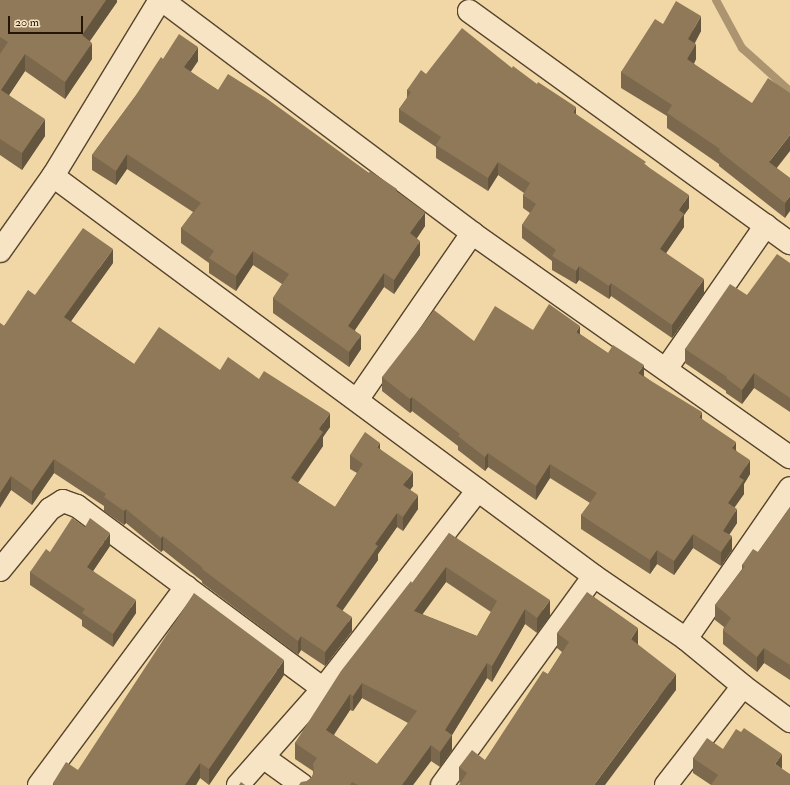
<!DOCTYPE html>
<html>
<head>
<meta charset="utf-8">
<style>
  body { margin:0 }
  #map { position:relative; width:790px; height:785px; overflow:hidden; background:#f1d6a6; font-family:"IM FELL Double Pica",serif }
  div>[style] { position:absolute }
  .stream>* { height:8px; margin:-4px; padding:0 4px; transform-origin:4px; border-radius:4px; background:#ab946f }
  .roads { filter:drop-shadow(1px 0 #57452d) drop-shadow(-1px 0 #57452d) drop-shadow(0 1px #57452d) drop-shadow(0 -1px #57452d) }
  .minor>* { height:22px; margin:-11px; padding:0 11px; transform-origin:11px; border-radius:11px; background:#f6e4c5 }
  .tertiary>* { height:22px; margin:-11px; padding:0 11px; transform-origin:11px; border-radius:11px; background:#f6e4c5 }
  .wall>* { inset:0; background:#7b684d }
  .shaded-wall>* { inset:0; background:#64553e }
  .building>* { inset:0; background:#8f7959 }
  span { translate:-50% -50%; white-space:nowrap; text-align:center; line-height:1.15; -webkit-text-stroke:3.5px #f6e4c5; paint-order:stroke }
  .scale { position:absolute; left:8px; top:16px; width:75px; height:18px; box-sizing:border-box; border:2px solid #241505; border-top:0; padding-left:5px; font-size:12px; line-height:14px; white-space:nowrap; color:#241505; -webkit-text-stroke:3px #f6e4c5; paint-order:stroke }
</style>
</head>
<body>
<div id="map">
  <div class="stream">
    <i style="left:716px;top:0;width:55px;rotate:61.6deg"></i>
    <i style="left:742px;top:48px;width:64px;rotate:41.9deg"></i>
  </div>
  <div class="roads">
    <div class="minor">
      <i style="left:162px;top:0;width:388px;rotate:36.9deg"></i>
      <i style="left:472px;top:233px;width:389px;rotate:35.2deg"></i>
      <i style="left:469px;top:11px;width:396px;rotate:35.9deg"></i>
      <i style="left:53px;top:176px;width:673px;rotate:36.48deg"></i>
      <i style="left:594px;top:576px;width:112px;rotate:34.4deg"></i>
      <i style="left:686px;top:639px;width:74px;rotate:39.5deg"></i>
      <i style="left:743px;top:686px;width:59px;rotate:36.7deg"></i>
      <i style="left:666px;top:369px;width:175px;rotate:-55.2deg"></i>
      <i style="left:357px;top:400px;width:203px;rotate:-55.4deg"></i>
      <i style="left:0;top:570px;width:79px;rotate:-50.7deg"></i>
      <i style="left:50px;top:509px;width:15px;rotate:-32deg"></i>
      <i style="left:63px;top:501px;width:15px;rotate:20deg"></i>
      <i style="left:77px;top:506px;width:307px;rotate:36.6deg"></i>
      <i style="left:686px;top:639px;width:183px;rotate:-55.4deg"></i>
      <i style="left:263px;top:757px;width:48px;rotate:35.7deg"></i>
      <i style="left:39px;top:785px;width:247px;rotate:-53.4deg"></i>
      <i style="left:238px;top:785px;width:128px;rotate:-48.5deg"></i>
      <i style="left:323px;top:689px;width:252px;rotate:-52.1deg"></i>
      <i style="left:442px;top:785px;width:258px;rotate:-54deg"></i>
      <i style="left:666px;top:785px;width:125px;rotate:-52.1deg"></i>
    </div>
    <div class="tertiary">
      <i style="left:0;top:251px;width:92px;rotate:-54.8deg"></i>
      <i style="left:53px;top:176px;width:206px;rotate:-58.7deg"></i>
    </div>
  </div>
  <div class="wall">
    <i style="clip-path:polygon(0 0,117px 0,117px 2px,90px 41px,92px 59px,65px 99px,25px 71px,9px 95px,45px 136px,22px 170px,0 155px)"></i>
    <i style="clip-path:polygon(663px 24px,701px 31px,695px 43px,696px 59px,694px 64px,776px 168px,790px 178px,785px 218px,719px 166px,719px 164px,667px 128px,667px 116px,621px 88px,621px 72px)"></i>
    <i style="clip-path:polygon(163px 59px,198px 61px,190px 72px,218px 90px,369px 173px,397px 192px,425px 226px,417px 238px,420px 255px,394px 294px,384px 287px,355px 330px,361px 349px,349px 367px,273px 313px,273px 298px,282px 284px,253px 265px,236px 291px,209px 273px,209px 263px,181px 243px,181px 228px,193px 212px,127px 169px,116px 185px,92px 170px,92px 155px)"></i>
    <i style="clip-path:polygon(512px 68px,646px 165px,689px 208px,684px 215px,684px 227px,666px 253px,704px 293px,672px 338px,611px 296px,609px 299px,579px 280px,576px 284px,552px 270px,552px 261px,522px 238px,522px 225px,530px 213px,523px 208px,523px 195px,524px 193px,498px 175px,488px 191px,436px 158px,436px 147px,399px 122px,399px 109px,407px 98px,407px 90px,426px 74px)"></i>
    <i style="clip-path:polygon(113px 263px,71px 321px,134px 364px,220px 370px,330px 427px,323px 437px,323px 446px,298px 483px,335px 507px,357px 473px,350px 469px,350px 455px,380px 449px,413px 486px,410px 490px,418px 509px,403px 531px,397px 527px,378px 554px,378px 560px,342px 610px,352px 631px,325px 666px,301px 650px,298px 655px,202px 583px,202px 581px,163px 550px,161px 552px,126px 523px,124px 525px,104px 511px,104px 506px,54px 473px,32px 505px,11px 490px,0 508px,0 323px,4px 326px,35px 295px)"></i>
    <i style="clip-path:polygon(790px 263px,790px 412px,754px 388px,742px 404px,726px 393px,726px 391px,685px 363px,685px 349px,747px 295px)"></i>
    <i style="clip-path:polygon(533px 330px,580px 334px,608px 353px,644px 376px,702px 419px,736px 450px,750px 474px,744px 484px,744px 494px,734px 507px,737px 523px,729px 535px,732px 550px,721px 566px,693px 548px,674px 575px,657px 564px,650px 574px,581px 529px,581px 515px,590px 503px,550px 478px,536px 500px,488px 467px,485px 471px,458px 450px,458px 446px,412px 411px,410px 413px,382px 391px,382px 377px,474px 341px)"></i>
    <i style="clip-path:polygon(790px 507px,790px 680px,764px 663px,757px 672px,723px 644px,723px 630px,724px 627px,715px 620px,715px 605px,742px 569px,742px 565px,758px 552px)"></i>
    <i style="clip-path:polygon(evenodd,449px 533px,550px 616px,537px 633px,525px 624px,492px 682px,487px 678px,452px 735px,452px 750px,440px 767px,431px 761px,413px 785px,299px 785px,307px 781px,312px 777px,313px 774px,313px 771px,295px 759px,295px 743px,449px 533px,446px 582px,491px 612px,477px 636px,422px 614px,446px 582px,449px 533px,362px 698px,408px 723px,377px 764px,334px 735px,350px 710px,353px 711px,362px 698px)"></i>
    <i style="clip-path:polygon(110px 546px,93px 571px,136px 613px,113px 647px,82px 626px,82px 620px,30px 585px,30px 572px,50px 552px)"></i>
    <i style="clip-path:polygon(557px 633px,638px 644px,638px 645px,676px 690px,460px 783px,459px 782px,459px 767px,485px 760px,548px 674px,562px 652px,557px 648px)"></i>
    <i style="clip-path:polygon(284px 675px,209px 785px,200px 778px,196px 785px,53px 785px,53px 783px,78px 770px)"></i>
    <i style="clip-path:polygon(723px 749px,782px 769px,711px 785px,693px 773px,693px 758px)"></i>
  </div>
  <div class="shaded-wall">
    <i style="clip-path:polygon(106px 0,117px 0,117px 2px,82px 52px,82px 35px)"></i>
    <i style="clip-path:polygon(701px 16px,701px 31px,688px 54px,688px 39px)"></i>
    <i style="clip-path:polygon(92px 43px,92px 59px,65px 99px,65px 82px)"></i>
    <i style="clip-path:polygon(696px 44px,696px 59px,687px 74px,687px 59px)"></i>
    <i style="clip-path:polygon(198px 47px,198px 61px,184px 82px,184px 67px)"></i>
    <i style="clip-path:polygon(25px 54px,25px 71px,1px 107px,1px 90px)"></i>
    <i style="clip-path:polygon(576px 107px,576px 120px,573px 112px)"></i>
    <i style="clip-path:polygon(45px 119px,45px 136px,22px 170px,22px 153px)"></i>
    <i style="clip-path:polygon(790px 135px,790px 151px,769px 178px,769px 162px)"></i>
    <i style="clip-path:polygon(127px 154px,127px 169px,116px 185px,116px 171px)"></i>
    <i style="clip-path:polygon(498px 162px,498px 175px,488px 191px,488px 178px)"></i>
    <i style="clip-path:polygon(689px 195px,689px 208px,684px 215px,684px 227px,660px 262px,660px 249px,679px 210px)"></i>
    <i style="clip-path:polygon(790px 196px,790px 211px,785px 218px,785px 203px)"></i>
    <i style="clip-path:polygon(425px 212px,425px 226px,410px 248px,410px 233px)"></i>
    <i style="clip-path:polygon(420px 241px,420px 255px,394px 294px,394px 280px)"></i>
    <i style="clip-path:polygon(113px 249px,113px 263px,64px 331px,64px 317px)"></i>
    <i style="clip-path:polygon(253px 251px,253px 265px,236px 291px,236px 276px)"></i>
    <i style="clip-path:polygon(579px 266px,579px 280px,576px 284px,576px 271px)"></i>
    <i style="clip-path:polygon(384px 273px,384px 287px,348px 340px,348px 326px)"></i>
    <i style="clip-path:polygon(704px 279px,704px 293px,672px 338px,672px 325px)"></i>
    <i style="clip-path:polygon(611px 283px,611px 296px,609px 299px,609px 286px)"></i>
    <i style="clip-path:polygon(580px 326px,580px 340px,576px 332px)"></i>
    <i style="clip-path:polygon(361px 335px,361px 349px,349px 367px,349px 352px)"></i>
    <i style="clip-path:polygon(644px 365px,644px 379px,638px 373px)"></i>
    <i style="clip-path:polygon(754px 373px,754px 388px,742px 404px,742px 390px)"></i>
    <i style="clip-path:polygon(412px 397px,412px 411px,410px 413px,410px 399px)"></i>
    <i style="clip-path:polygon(702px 412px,702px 426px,699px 417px)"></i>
    <i style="clip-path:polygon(330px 413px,330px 427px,323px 437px,323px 446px,291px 492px,291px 478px,319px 429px)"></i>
    <i style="clip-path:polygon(736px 442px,736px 456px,732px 448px)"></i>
    <i style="clip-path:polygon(380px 443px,380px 457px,377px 447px)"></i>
    <i style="clip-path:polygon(488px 453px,488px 467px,485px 471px,485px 457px)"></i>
    <i style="clip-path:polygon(54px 459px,54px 473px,32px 505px,32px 491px)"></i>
    <i style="clip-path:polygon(750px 460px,750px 474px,744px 484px,744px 494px,728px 517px,728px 503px,739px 477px)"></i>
    <i style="clip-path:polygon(550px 464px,550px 478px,536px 500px,536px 486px)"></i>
    <i style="clip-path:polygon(413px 472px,413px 486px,403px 499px,403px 485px)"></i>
    <i style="clip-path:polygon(11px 476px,11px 490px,0 507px,0 493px)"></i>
    <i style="clip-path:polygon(418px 495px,418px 509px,403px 531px,403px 517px)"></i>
    <i style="clip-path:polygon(126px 509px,126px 523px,124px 525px,124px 511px)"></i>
    <i style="clip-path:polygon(737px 509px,737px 523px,723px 544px,723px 531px)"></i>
    <i style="clip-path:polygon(397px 513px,397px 527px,378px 554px,378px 560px,336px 620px,336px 606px,375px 544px)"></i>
    <i style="clip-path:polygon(110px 533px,110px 546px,87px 580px,87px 567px)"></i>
    <i style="clip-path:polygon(693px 534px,693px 548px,674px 575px,674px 561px)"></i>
    <i style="clip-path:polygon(163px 536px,163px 550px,161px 552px,161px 538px)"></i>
    <i style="clip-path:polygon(732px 536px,732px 550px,721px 566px,721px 552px)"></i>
    <i style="clip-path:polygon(657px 550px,657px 564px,650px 574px,650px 560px)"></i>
    <i style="clip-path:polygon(446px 567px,446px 582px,414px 626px,414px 611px)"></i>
    <i style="clip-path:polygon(136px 600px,136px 613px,113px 647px,113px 634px)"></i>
    <i style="clip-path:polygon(550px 600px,550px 616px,537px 633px,537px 618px)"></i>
    <i style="clip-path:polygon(525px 609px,525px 624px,492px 682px,492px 666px)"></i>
    <i style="clip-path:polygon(352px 617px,352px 631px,325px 666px,325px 652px)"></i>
    <i style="clip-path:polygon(638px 628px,638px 644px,631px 655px,631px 639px)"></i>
    <i style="clip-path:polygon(301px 636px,301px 650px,298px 655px,298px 641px)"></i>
    <i style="clip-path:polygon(764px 648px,764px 663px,757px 672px,757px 657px)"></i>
    <i style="clip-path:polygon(284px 660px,284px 675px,209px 785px,209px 769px)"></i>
    <i style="clip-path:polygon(487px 663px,487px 678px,452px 735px,452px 750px,440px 767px,440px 752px,445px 730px)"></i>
    <i style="clip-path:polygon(676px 674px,676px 690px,605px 785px,594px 785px)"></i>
    <i style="clip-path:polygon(362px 683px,362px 698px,353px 711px,353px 696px)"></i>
    <i style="clip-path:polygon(350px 694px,350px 710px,326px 746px,326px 730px)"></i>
    <i style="clip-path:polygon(431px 745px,431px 761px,413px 785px,402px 785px)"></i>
    <i style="clip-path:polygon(782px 754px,782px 769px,775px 764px)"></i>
    <i style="clip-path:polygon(200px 763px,200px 778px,196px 785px,185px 785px)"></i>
  </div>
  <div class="building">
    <i style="clip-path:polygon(0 0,106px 0,82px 35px,92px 43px,65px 82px,25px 54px,1px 90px,45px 119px,22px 153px,0 139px,0 54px,8px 42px,0 37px)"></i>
    <i style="clip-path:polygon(676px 1px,701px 16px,688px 39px,696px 44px,687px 59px,752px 103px,768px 78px,790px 93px,790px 135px,769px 162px,790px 178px,790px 196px,785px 203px,719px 151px,720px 149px,667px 113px,672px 105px,621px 72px,655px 19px,663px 24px)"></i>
    <i style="clip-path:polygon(462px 28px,512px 68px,513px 66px,537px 84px,538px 82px,576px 107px,573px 112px,646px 162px,644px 164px,689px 195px,679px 210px,684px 214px,660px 249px,704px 279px,672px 325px,611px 283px,609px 286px,579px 266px,576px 271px,552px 256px,556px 250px,522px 225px,536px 204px,523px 195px,530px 183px,498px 162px,488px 178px,436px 145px,441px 137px,399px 109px,411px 92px,407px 90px,421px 70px,426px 74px)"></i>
    <i style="clip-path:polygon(179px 34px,198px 47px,184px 67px,218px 90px,228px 74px,266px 98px,369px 173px,370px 171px,397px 189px,396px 191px,425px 212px,410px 233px,420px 241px,394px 280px,384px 273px,348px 326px,361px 335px,349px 352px,273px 298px,289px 274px,253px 251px,236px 276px,209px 258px,214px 251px,181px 228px,201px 203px,127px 154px,116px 171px,92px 155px,136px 95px,161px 57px,163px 59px)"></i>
    <i style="clip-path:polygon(83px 228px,113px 249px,64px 317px,134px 364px,159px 327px,220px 370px,228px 357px,259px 379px,264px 371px,330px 413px,319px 429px,323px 432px,291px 478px,335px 507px,363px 464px,350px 455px,365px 432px,380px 443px,377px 447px,413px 472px,403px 485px,418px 495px,403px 517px,397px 513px,375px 544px,378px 546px,336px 606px,352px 617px,325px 652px,301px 636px,298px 641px,202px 569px,203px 568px,163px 536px,161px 538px,126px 509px,124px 511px,104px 497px,106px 494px,54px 459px,32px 491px,11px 476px,0 493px,0 323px,4px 326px,28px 290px,35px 295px)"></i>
    <i style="clip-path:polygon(777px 254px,790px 263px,790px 398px,754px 373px,742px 390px,726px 378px,727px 377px,685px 349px,730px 284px,747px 295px)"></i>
    <i style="clip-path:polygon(549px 304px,580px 326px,576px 332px,608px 353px,613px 345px,644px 365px,638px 373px,702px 412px,699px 417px,736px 442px,732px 448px,750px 460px,739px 477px,744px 480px,728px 503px,737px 509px,723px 531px,732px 536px,721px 552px,693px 534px,674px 561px,657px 550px,650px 560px,581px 515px,597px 493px,550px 464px,536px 486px,488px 453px,485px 457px,458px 436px,460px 434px,412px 397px,410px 399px,382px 377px,434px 310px,474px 341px,495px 306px,533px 330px)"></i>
    <i style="clip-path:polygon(790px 507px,790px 665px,764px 648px,757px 657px,723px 630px,731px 618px,715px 605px,745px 566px,742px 565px,753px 549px,758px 552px)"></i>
    <i style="clip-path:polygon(72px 518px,85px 527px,90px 518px,110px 533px,87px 567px,136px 600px,113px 634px,82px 613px,85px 609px,30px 572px,46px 549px,50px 552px)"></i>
    <i style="clip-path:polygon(evenodd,449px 533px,550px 600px,537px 618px,525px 609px,492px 666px,487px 663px,445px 730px,452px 735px,440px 752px,431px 745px,402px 785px,358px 785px,352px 782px,350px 785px,299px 785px,301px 782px,307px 781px,312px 777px,314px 771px,313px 764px,317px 758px,295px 743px,341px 671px,411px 581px,412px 583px,449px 533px,446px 567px,497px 601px,477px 636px,414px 611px,446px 567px,449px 533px,362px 683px,417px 711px,377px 764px,326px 730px,350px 694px,353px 696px,362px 683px)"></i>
    <i style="clip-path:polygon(587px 592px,638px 628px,631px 639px,676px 674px,594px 785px,459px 785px,467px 773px,459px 767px,472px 750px,485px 760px,543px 671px,548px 674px,569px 642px,557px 633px)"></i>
    <i style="clip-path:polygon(194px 593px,284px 660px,209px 769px,200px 763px,185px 785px,55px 785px,53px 783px,66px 762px,78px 770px)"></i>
    <i style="clip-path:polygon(744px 728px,782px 754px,775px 764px,790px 774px,790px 785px,711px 785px,718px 775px,693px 758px,707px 738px,723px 749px,736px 729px,741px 732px)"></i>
    <i style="clip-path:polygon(241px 782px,245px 785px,239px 785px)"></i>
  </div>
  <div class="scale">20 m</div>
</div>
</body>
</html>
